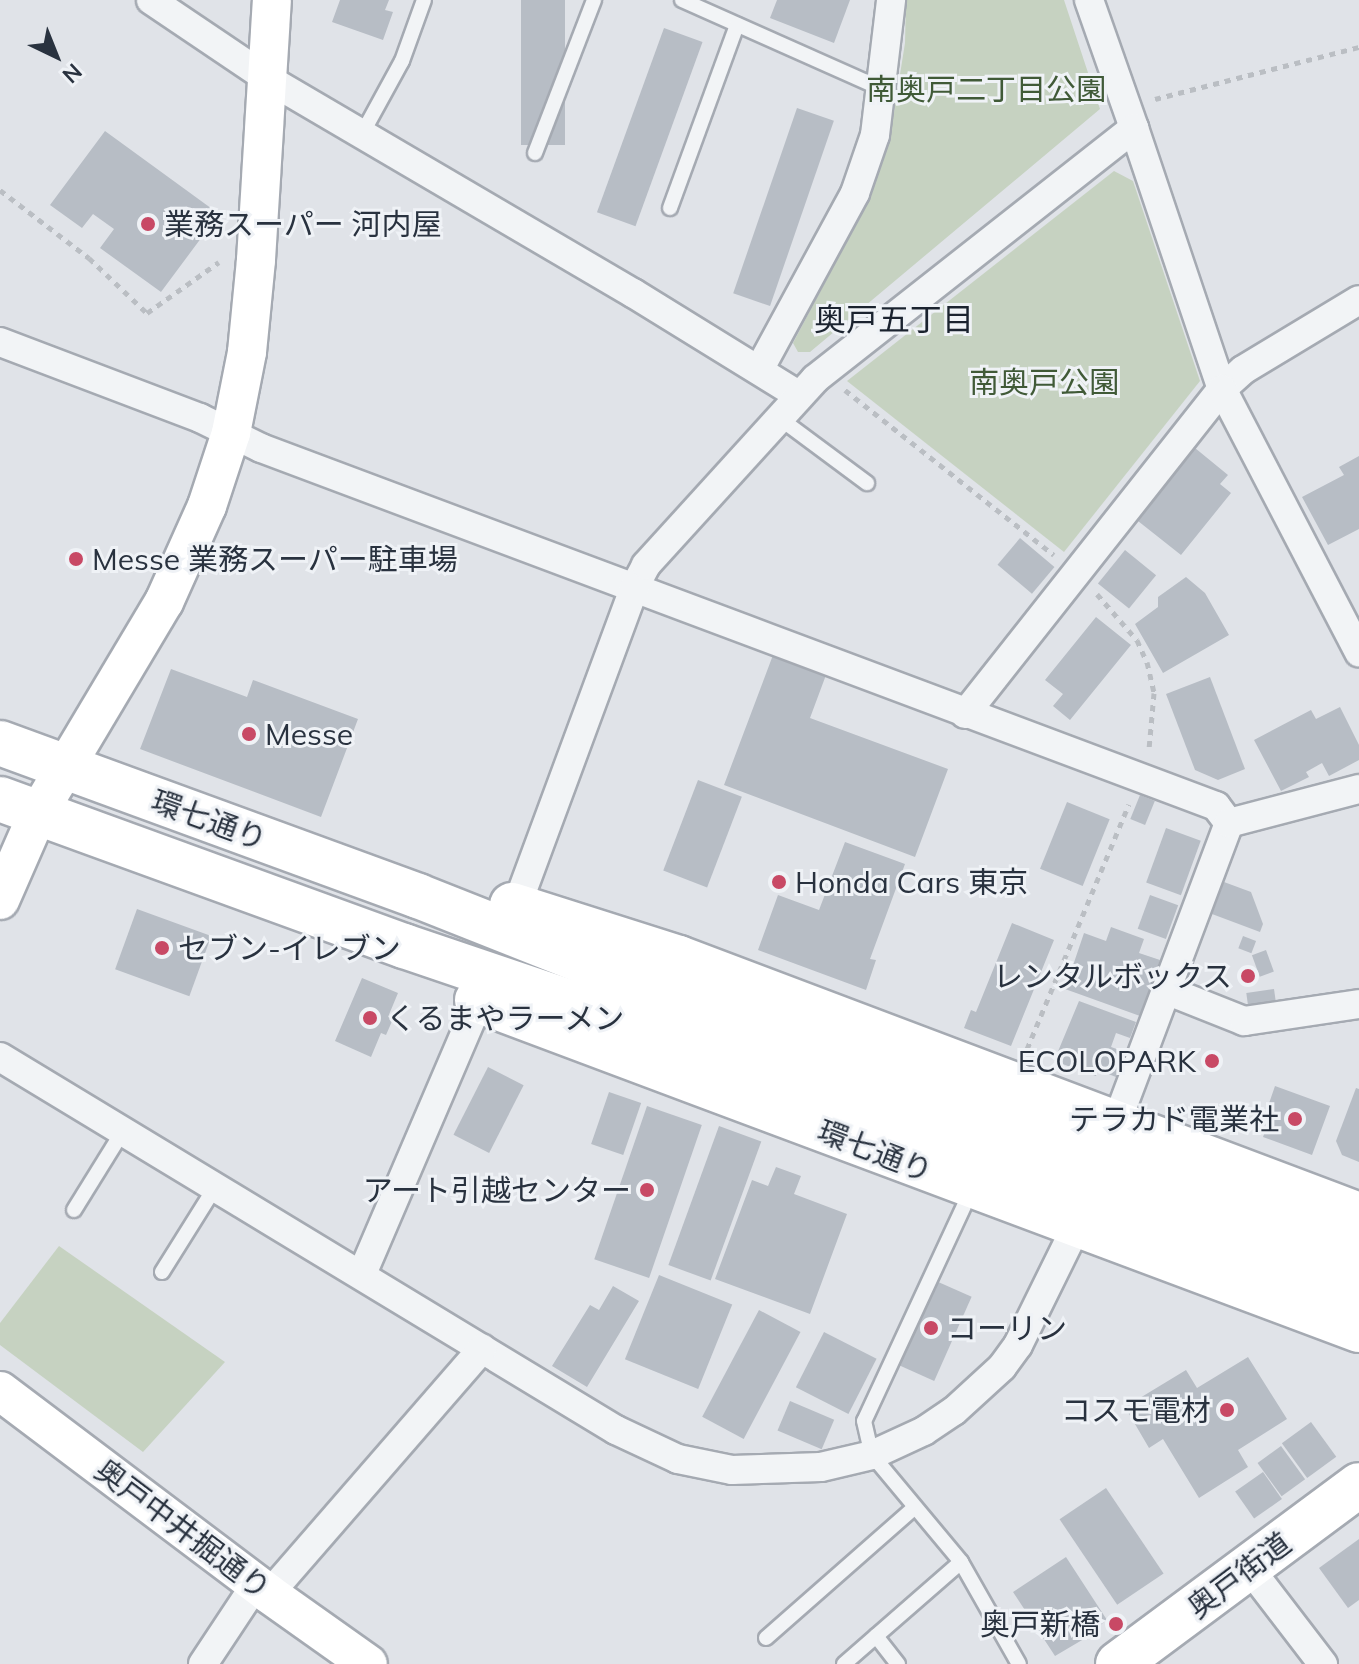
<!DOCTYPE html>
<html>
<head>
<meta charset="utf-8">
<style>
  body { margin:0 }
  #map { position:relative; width:1359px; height:1664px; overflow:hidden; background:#e0e3e8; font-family:Mulish,"Noto Sans JP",sans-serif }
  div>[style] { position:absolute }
  .green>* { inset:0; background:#c6d2c1 }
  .building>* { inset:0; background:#b7bdc5; transform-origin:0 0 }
  .path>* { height:5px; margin-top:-2.5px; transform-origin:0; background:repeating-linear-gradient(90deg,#babec3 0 6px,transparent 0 12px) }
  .roads { filter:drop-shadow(2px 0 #a5aab2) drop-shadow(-2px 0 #a5aab2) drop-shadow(0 2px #a5aab2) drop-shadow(0 -2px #a5aab2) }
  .lane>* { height:14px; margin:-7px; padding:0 7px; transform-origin:7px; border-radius:7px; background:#f2f4f6 }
  .street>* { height:28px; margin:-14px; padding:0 14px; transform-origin:14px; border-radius:14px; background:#f2f4f6 }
  .secondary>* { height:38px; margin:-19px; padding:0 19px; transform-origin:19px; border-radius:19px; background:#fff }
  .primary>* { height:44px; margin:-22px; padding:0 22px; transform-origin:22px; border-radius:22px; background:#fff }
  .dots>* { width:22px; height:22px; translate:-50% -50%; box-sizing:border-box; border:4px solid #eff2f6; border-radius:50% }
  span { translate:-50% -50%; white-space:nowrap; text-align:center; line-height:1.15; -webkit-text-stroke:6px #eff2f6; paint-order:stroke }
  .park-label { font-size:30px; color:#405a37 }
  .poi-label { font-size:30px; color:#29323f }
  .left { translate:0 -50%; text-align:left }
  .right { translate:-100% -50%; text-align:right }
  .street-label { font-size:30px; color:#29323f }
  .neighbourhood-label { font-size:32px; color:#1b232f }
  .north { position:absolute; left:16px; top:16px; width:80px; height:80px; -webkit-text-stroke:6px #eff2f6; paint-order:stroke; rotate:137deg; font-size:22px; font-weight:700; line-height:32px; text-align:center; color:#29323f }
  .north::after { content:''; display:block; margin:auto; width:28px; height:36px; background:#29323f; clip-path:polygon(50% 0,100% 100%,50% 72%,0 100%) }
</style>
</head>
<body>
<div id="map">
  <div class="green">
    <i style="clip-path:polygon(906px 0,1064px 0,1100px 109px,810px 352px,798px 352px,793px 343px,860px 216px,891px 131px,905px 43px)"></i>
    <i style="clip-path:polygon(1114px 171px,1133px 181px,1200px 381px,1064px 552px,847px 381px)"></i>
    <i style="clip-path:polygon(59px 1246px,225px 1362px,143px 1452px,0 1345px,0 1323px)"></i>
  </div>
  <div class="building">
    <i style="clip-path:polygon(340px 0,389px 0,385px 10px,393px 12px,383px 40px,332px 22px)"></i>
    <i style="left:521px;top:0;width:44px;height:145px"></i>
    <i style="clip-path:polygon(777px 0,850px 0,834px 43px,770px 18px)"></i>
    <i style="left:664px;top:28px;width:41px;height:196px;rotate:20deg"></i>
    <i style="left:797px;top:108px;width:39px;height:196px;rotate:19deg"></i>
    <i style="clip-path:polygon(105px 131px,219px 214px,161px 292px,100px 248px,114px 229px,93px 214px,82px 228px,50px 205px)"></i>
    <i style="clip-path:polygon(1195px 448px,1228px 475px,1220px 484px,1231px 493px,1181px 555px,1138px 521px)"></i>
    <i style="clip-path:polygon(1359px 456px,1359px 529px,1328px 545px,1302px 497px,1344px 475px,1339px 467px)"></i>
    <i style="left:1020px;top:538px;width:45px;height:35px;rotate:40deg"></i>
    <i style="left:1125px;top:550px;width:40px;height:43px;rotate:39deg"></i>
    <i style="clip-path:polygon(1186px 577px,1205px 593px,1229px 635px,1163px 673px,1135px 624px,1158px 607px,1158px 597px)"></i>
    <i style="clip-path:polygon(1096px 617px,1131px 645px,1070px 720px,1053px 706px,1063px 694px,1045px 680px)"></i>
    <i style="clip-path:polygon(773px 655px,826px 675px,810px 718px,948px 769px,915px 857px,724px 785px)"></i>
    <i style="clip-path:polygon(171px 669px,247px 697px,253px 680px,358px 719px,321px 817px,140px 749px)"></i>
    <i style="clip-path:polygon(1210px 677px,1245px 769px,1218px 780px,1195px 770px,1166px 694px)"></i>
    <i style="clip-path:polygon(1340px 707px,1359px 745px,1359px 760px,1329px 776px,1322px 763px,1306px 772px,1309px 777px,1281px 791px,1254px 740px,1311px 710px,1316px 719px)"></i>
    <i style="left:698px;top:780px;width:47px;height:97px;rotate:21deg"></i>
    <i style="left:1140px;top:795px;width:16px;height:26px;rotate:22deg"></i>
    <i style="left:1067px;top:802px;width:46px;height:72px;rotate:22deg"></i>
    <i style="left:1166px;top:828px;width:37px;height:58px;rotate:20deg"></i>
    <i style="clip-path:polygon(845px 842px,905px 864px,870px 959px,876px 960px,866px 990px,758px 950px,778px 895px,819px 910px)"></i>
    <i style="clip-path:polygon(1224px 882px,1251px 892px,1263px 924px,1260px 932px,1212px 914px)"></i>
    <i style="left:1150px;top:895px;width:30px;height:36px;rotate:20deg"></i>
    <i style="left:137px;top:909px;width:79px;height:64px;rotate:20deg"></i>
    <i style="clip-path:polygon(1012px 923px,1054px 940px,1011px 1046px,964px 1028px,971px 1010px,976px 1012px)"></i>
    <i style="clip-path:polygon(1111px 927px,1144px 939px,1139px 953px,1160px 960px,1140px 1016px,1065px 989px,1084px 933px,1106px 941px)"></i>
    <i style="left:1243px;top:936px;width:14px;height:13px;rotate:21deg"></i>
    <i style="left:1266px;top:950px;width:23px;height:15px;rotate:70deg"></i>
    <i style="clip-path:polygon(362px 978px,398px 993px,388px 1017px,393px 1019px,386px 1035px,381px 1033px,371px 1057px,335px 1041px)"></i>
    <i style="left:1274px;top:989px;width:15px;height:28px;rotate:82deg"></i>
    <i style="clip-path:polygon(1079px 1001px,1136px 1022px,1130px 1038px,1116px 1033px,1111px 1047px,1125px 1052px,1116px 1077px,1098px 1070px,1096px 1076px,1054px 1061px)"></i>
    <i style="left:488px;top:1067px;width:40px;height:76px;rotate:27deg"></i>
    <i style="clip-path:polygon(1275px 1086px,1330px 1106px,1312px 1155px,1263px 1137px,1271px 1115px,1266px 1112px)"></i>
    <i style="clip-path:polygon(1356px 1088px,1359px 1089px,1359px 1162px,1342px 1155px,1336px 1141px)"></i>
    <i style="left:609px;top:1092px;width:34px;height:55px;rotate:19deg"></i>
    <i style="left:647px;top:1106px;width:58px;height:162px;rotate:19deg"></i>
    <i style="left:719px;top:1126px;width:45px;height:148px;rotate:20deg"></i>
    <i style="clip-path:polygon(776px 1167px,801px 1176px,794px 1194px,847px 1214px,810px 1314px,715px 1279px,752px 1180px,768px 1186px)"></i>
    <i style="left:659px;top:1275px;width:79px;height:91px;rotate:22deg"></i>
    <i style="left:936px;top:1281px;width:39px;height:92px;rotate:24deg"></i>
    <i style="clip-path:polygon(613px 1286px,639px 1301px,587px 1387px,552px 1366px,590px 1305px,599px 1310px)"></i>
    <i style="left:759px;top:1310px;width:47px;height:121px;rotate:28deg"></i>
    <i style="left:824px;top:1332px;width:59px;height:62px;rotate:27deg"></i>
    <i style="clip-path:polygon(1248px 1357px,1287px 1419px,1238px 1450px,1248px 1467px,1199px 1498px,1163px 1439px,1149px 1448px,1125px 1407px,1186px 1370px,1197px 1388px)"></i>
    <i style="left:790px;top:1401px;width:48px;height:32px;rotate:23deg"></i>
    <i style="left:1311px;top:1422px;width:43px;height:36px;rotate:54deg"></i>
    <i style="left:1281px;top:1446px;width:41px;height:29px;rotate:54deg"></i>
    <i style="left:1263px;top:1472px;width:33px;height:34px;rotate:55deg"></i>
    <i style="left:1106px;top:1488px;width:103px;height:56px;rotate:56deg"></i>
    <i style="clip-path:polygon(1359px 1539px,1359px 1600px,1348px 1608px,1319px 1568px)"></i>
    <i style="clip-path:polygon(1066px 1557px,1107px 1620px,1092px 1631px,1094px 1633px,1055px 1656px,1013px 1592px)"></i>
  </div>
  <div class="path">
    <i style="left:1155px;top:99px;width:211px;rotate:-14.3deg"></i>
    <i style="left:0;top:190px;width:112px;rotate:37.4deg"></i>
    <i style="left:89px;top:258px;width:80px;rotate:43.5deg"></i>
    <i style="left:147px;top:313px;width:88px;rotate:-35.3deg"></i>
    <i style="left:845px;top:390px;width:266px;rotate:38.3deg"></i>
    <i style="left:1097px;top:594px;width:61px;rotate:49deg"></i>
    <i style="left:1137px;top:640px;width:24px;rotate:66deg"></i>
    <i style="left:1147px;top:662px;width:32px;rotate:77deg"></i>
    <i style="left:1154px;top:693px;width:56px;rotate:95.1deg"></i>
    <i style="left:1027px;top:1049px;width:265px;rotate:-67.4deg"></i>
  </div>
  <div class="roads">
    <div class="lane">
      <i style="left:682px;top:0;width:219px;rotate:24deg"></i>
      <i style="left:362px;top:134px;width:83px;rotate:-61.3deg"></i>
      <i style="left:402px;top:61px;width:65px;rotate:-70.2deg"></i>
      <i style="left:535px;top:153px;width:164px;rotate:-68.9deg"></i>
      <i style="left:670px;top:208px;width:195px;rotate:-69.9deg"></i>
      <i style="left:778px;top:417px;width:111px;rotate:36.6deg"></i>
      <i style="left:964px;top:1206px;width:237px;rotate:114.9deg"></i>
      <i style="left:864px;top:1421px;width:35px;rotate:77deg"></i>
      <i style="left:872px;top:1455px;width:139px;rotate:50.2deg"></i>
      <i style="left:961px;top:1562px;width:117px;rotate:60.4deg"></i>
      <i style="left:74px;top:1210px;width:93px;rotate:-58.2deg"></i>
      <i style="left:162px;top:1272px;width:102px;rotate:-57.9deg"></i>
      <i style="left:876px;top:1636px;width:36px;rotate:52deg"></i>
      <i style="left:766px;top:1638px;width:198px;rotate:-41.3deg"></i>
      <i style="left:844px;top:1664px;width:155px;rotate:-41.1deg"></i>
    </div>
    <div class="street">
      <i style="left:151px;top:0;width:141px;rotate:34deg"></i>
      <i style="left:268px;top:79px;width:423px;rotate:30.4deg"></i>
      <i style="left:633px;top:293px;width:194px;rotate:31.7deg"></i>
      <i style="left:1089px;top:0;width:136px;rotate:70.6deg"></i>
      <i style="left:0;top:342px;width:214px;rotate:20.8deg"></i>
      <i style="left:200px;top:418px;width:68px;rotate:26.2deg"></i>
      <i style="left:261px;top:448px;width:1020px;rotate:20.55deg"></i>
      <i style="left:1216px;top:806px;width:21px;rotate:53deg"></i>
      <i style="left:1229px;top:823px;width:322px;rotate:110.6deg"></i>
      <i style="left:759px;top:370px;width:201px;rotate:-61.5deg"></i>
      <i style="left:855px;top:193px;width:61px;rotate:-71deg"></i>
      <i style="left:875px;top:135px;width:136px;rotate:-83.2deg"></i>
      <i style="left:965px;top:714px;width:414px;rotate:-51.7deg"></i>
      <i style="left:1222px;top:389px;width:28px;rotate:-42deg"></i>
      <i style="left:1243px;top:370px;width:135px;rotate:-31.1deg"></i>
      <i style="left:1229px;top:823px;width:134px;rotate:-14.7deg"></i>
      <i style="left:517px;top:905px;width:338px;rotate:-69.7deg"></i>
      <i style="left:634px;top:588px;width:26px;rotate:-62deg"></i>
      <i style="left:646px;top:565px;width:251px;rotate:-47.7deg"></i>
      <i style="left:815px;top:379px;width:406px;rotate:-38.2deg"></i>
      <i style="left:1134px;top:128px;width:275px;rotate:71.4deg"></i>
      <i style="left:1222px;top:389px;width:297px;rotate:62.5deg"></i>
      <i style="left:1166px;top:990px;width:84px;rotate:21.7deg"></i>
      <i style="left:1244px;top:1021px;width:116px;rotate:-8.4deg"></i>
      <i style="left:0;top:1057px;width:720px;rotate:31.2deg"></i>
      <i style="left:616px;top:1430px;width:68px;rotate:25.1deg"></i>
      <i style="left:678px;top:1459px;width:55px;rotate:11.5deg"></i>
      <i style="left:732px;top:1470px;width:89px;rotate:-1.9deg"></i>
      <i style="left:821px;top:1467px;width:52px;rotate:-13.2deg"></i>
      <i style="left:872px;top:1455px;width:57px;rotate:-24.8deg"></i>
      <i style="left:924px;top:1431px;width:36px;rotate:-34deg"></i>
      <i style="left:954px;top:1411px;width:65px;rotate:-42.5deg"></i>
      <i style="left:1002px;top:1367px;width:27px;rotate:-54deg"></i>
      <i style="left:1018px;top:1345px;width:131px;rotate:-63.8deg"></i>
      <i style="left:362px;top:1274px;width:297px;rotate:-66.8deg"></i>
      <i style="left:1250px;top:1569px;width:120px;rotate:52.5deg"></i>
      <i style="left:269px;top:1594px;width:325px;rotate:-49deg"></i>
      <i style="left:203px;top:1664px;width:96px;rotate:-56.5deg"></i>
    </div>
    <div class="secondary">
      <i style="left:0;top:900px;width:95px;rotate:-66.4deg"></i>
      <i style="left:38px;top:813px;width:246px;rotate:-59.2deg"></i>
      <i style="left:164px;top:602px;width:105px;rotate:-65.9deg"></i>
      <i style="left:207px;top:506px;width:77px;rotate:-71.8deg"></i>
      <i style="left:231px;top:433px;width:83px;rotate:-78.8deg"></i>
      <i style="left:247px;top:352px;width:92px;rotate:-84.4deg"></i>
      <i style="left:256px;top:260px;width:260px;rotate:-86.5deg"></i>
      <i style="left:0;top:1391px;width:337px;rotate:37deg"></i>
      <i style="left:269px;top:1594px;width:121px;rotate:35.3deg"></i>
    </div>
    <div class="primary">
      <i style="left:0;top:743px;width:445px;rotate:20.1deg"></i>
      <i style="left:418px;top:896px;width:264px;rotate:21.6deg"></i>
      <i style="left:663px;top:993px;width:743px;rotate:20.48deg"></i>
      <i style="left:0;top:799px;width:430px;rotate:20deg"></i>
      <i style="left:404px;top:946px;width:259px;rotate:18.7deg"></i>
      <i style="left:649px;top:1029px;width:757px;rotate:20.33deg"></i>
      <i style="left:512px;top:905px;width:175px;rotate:17.6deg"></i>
      <i style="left:679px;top:958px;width:727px;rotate:20.7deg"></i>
      <i style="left:477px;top:1000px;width:942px;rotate:20.51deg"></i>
      <i style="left:1118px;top:1664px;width:300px;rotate:-36.6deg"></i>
    </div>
  </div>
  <div class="dots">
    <i style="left:148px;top:224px;background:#c84965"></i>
    <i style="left:76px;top:559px;background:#c84965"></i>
    <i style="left:249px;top:734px;background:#c84965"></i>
    <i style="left:779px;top:882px;background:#c84965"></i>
    <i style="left:162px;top:948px;background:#c84965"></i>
    <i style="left:1248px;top:976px;background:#c84965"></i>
    <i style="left:370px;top:1018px;background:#c84965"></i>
    <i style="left:1212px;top:1061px;background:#c84965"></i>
    <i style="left:1295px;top:1119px;background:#c84965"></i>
    <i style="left:647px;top:1190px;background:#c84965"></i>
    <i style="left:931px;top:1328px;background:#c84965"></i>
    <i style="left:1227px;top:1410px;background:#c84965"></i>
    <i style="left:1116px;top:1624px;background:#c84965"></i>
  </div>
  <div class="park-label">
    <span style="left:986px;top:89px">南奥戸二丁目公園</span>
    <span style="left:1044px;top:382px">南奥戸公園</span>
  </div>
  <div class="poi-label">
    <span class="left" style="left:164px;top:224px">業務スーパー 河内屋</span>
    <span class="left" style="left:92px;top:559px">Messe 業務スーパー駐車場</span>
    <span class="left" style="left:265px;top:734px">Messe</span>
    <span class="left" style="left:795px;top:882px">Honda Cars 東京</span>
    <span class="left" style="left:178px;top:948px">セブン-イレブン</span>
    <span class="right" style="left:1232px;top:976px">レンタルボックス</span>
    <span class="left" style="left:386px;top:1018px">くるまやラーメン</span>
    <span class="right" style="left:1196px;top:1061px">ECOLOPARK</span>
    <span class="right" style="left:1279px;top:1119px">テラカド電業社</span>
    <span class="right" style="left:631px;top:1190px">アート引越センター</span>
    <span class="left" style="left:947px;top:1328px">コーリン</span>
    <span class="right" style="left:1211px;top:1410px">コスモ電材</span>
    <span class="right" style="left:1100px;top:1624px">奥戸新橋</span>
  </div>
  <div class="street-label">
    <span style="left:209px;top:820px;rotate:20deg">環七通り</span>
    <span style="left:875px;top:1151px;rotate:21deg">環七通り</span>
    <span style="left:183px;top:1529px;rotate:37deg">奥戸中井掘通り</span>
    <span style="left:1239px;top:1575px;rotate:-37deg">奥戸街道</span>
  </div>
  <div class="neighbourhood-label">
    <span style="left:894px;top:319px">奥戸五丁目</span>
  </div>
  <div class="north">N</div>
</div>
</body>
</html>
